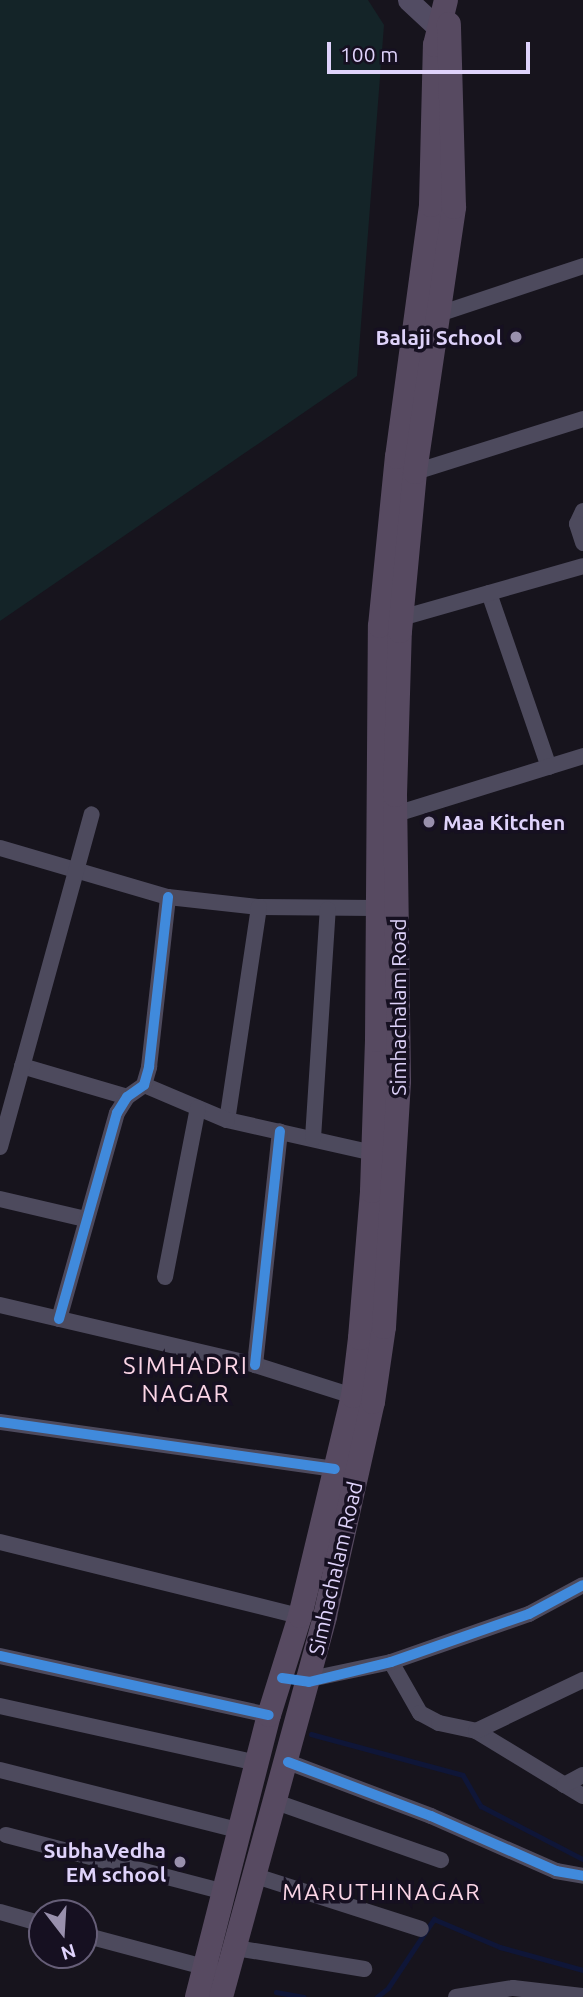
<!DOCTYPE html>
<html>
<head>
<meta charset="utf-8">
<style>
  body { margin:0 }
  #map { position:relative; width:583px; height:1997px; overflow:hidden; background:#17141d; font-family:Ubuntu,sans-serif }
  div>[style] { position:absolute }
  .green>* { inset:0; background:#142428 }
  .stream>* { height:4.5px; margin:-2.25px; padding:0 2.25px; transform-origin:2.25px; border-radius:2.25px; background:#0f1638 }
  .street>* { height:16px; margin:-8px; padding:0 8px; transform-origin:8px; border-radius:8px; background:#4d4a5d }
  .secondary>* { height:21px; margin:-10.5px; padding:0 10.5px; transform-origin:10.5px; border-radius:10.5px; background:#524c63 }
  .primary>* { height:24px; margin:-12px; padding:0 12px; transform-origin:12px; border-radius:12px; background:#574a61 }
  .cycleway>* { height:10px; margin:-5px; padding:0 5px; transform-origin:5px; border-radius:5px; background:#408adc }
  .dots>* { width:19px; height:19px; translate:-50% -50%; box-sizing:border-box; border:4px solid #161021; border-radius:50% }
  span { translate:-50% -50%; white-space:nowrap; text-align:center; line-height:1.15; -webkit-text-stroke:7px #161021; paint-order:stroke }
  .poi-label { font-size:21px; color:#dfd3fb; font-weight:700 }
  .right { translate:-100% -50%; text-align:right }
  .left { translate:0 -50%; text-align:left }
  .street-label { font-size:21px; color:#dfd3fb }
  .neighbourhood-label { font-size:23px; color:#fbd5e6; letter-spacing:2px }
  .quarter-label { font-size:24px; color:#fbd5e6; letter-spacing:2px }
  .north { position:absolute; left:28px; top:1899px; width:70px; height:70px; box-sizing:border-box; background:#161021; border:2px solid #665e78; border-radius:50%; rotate:163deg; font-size:19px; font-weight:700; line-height:28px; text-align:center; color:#dfd3fb }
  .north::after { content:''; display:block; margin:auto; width:24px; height:32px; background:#9990ad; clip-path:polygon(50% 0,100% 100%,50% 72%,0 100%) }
  .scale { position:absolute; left:327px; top:42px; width:203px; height:32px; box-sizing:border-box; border:4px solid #dfd3fb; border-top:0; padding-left:9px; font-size:21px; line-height:24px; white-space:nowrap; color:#dfd3fb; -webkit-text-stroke:5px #161021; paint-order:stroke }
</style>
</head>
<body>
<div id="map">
  <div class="green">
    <i style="clip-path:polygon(0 0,368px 0,384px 25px,357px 376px,0 621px)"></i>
  </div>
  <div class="stream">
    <i style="left:311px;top:1734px;width:157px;rotate:15.1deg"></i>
    <i style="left:463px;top:1775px;width:36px;rotate:60deg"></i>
    <i style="left:481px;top:1806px;width:115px;rotate:27.5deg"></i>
    <i style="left:276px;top:1992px;width:28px;rotate:10deg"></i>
    <i style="left:377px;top:1997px;width:14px;rotate:-39deg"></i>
    <i style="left:388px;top:1988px;width:83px;rotate:-56.3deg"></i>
    <i style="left:434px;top:1919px;width:72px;rotate:23deg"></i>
    <i style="left:500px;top:1947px;width:86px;rotate:15.5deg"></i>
  </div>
  <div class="street">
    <i style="left:430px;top:311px;width:12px;rotate:9deg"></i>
    <i style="left:442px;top:313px;width:149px;rotate:-18.4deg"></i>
    <i style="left:415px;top:472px;width:176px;rotate:-17.5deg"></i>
    <i style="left:583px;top:511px;width:14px;rotate:115deg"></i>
    <i style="left:577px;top:524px;width:20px;rotate:72deg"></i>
    <i style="left:489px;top:593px;width:184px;rotate:71deg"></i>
    <i style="left:401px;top:618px;width:189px;rotate:-15.9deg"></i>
    <i style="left:396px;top:814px;width:196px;rotate:-17.2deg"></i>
    <i style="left:0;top:848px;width:175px;rotate:16.3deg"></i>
    <i style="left:168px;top:897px;width:92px;rotate:6.3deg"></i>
    <i style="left:259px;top:907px;width:116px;rotate:0.5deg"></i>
    <i style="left:259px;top:907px;width:215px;rotate:98.5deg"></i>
    <i style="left:227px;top:1120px;width:150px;rotate:12.7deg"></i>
    <i style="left:22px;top:1066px;width:109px;rotate:16.4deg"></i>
    <i style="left:144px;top:1085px;width:90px;rotate:22.9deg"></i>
    <i style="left:313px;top:1138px;width:229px;rotate:-86.3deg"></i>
    <i style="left:0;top:1147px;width:345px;rotate:-74.6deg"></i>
    <i style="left:0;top:1199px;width:87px;rotate:13.2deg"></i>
    <i style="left:165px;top:1277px;width:172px;rotate:-79deg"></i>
    <i style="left:0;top:1305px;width:262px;rotate:13.2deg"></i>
    <i style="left:255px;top:1365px;width:103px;rotate:17.6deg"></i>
    <i style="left:59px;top:1319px;width:214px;rotate:-74.3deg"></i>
    <i style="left:117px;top:1113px;width:19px;rotate:-58deg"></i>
    <i style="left:127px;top:1097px;width:21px;rotate:-35deg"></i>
    <i style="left:144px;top:1085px;width:19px;rotate:-74deg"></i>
    <i style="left:149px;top:1067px;width:171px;rotate:-83.6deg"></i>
    <i style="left:255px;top:1365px;width:235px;rotate:-83.9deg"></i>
    <i style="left:0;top:1422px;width:338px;rotate:8deg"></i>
    <i style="left:0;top:1542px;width:309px;rotate:13.9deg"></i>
    <i style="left:0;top:1656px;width:275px;rotate:12.4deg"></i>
    <i style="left:391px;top:1662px;width:59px;rotate:60.4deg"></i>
    <i style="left:420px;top:1713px;width:21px;rotate:28deg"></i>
    <i style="left:439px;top:1723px;width:38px;rotate:12deg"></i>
    <i style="left:476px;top:1731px;width:125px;rotate:31.3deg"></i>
    <i style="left:301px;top:1681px;width:92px;rotate:-11.9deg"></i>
    <i style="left:391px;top:1662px;width:146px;rotate:-19.2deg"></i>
    <i style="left:529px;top:1614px;width:61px;rotate:-28.2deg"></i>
    <i style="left:0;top:1706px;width:263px;rotate:12.5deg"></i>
    <i style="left:476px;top:1731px;width:119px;rotate:-25.5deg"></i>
    <i style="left:288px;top:1762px;width:153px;rotate:20.7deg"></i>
    <i style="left:431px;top:1816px;width:137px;rotate:23.7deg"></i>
    <i style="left:556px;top:1871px;width:27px;rotate:10deg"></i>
    <i style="left:0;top:1770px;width:249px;rotate:14.2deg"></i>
    <i style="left:564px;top:1785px;width:21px;rotate:-28deg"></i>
    <i style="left:276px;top:1802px;width:175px;rotate:19.4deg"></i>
    <i style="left:6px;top:1835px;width:226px;rotate:14.6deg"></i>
    <i style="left:256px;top:1876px;width:173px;rotate:17.8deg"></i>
    <i style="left:0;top:1912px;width:44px;rotate:15.9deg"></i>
    <i style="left:84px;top:1935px;width:132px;rotate:14.9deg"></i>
    <i style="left:236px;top:1948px;width:130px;rotate:9.3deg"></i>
    <i style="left:456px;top:1997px;width:58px;rotate:-9deg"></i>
    <i style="left:513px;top:1988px;width:70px;rotate:6.5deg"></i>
  </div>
  <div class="secondary">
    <i style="left:408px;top:0;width:42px;rotate:43.1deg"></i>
  </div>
  <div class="primary">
    <i style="left:197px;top:1997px;width:291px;rotate:-75.7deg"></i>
    <i style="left:269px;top:1715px;width:104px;rotate:-72.6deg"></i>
    <i style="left:300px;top:1616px;width:226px;rotate:-76.5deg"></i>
    <i style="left:353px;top:1396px;width:58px;rotate:-83.1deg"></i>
    <i style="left:360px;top:1338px;width:147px;rotate:-85.3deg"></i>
    <i style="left:372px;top:1191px;width:151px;rotate:-88.1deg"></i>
    <i style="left:377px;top:1040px;width:414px;rotate:-89.6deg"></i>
    <i style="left:380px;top:626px;width:170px;rotate:-84.3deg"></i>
    <i style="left:397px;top:457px;width:254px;rotate:-82.3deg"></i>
    <i style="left:431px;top:205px;width:160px;rotate:-88.6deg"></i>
    <i style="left:435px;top:45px;width:46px;rotate:-76.3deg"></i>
    <i style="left:221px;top:1997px;width:395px;rotate:-74.7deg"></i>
    <i style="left:325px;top:1616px;width:219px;rotate:-77.4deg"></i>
    <i style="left:373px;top:1402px;width:76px;rotate:-81.7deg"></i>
    <i style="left:384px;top:1327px;width:246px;rotate:-86.5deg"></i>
    <i style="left:399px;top:1081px;width:286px;rotate:-90.8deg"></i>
    <i style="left:395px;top:795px;width:164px;rotate:-88.3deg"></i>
    <i style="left:400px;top:631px;width:160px;rotate:-84.6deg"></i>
    <i style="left:415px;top:472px;width:268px;rotate:-81.6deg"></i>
    <i style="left:454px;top:207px;width:183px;rotate:-91.6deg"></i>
  </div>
  <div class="cycleway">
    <i style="left:59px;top:1319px;width:214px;rotate:-74.3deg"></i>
    <i style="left:117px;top:1113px;width:19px;rotate:-58deg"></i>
    <i style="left:127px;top:1097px;width:21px;rotate:-35deg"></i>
    <i style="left:144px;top:1085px;width:19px;rotate:-74deg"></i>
    <i style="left:149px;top:1067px;width:171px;rotate:-83.6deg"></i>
    <i style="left:255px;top:1365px;width:235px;rotate:-83.9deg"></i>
    <i style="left:0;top:1422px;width:338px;rotate:8deg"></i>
    <i style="left:0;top:1656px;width:275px;rotate:12.4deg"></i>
    <i style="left:282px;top:1678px;width:27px;rotate:8deg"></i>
    <i style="left:309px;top:1682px;width:84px;rotate:-13.7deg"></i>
    <i style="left:391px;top:1662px;width:146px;rotate:-19.2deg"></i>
    <i style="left:529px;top:1614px;width:61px;rotate:-28.2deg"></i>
    <i style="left:288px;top:1762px;width:153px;rotate:20.7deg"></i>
    <i style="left:431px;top:1816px;width:137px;rotate:23.7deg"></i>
    <i style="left:556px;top:1871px;width:27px;rotate:10deg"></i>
  </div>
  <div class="dots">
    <i style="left:516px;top:337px;background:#9990ad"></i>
    <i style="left:429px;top:822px;background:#9990ad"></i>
    <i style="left:180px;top:1862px;background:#9990ad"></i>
  </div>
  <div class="poi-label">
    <span class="right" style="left:502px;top:337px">Balaji School</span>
    <span class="left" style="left:443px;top:822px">Maa Kitchen</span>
    <span class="right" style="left:166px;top:1862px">SubhaVedha<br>EM school</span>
  </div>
  <div class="street-label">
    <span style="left:398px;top:1007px;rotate:-90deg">Simhachalam Road</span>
    <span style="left:335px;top:1568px;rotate:-77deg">Simhachalam Road</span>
  </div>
  <div class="neighbourhood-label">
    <span style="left:382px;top:1892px">MARUTHINAGAR</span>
  </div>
  <div class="quarter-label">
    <span style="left:186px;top:1380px">SIMHADRI<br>NAGAR</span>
  </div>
  <div class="north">N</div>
  <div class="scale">100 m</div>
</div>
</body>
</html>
